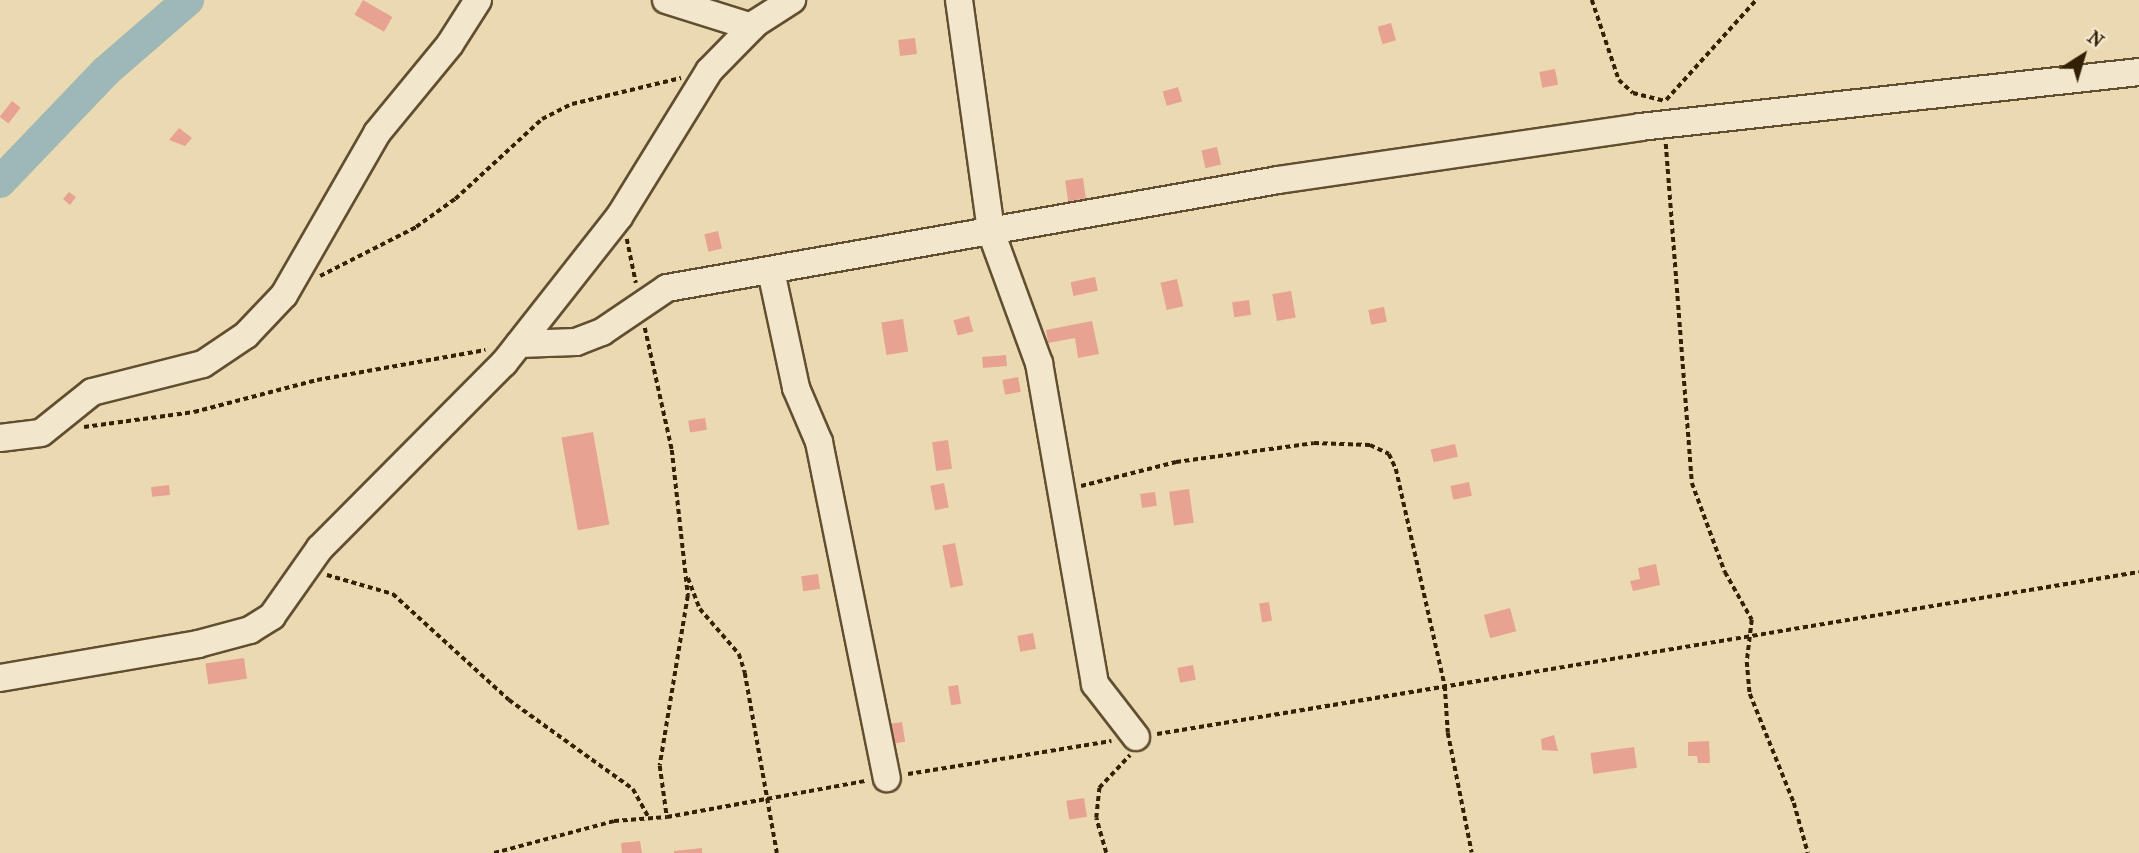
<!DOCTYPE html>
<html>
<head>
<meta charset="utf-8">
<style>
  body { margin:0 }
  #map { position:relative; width:2139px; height:853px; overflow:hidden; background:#ebdab1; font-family:"IM FELL French Canon",serif }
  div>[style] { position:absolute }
  .river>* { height:32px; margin:-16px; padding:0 16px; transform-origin:16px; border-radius:16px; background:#9db8b7 }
  .building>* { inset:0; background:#e7a291; transform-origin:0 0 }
  .path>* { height:3.5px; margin-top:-1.75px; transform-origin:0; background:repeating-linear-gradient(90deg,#342005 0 5px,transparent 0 8.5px) }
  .roads { filter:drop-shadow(2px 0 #624e30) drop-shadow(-2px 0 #624e30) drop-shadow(0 2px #624e30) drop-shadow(0 -2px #624e30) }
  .minor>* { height:26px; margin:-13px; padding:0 13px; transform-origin:13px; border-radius:13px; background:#f2e7cc }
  span { translate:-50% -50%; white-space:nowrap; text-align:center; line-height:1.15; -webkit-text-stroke:5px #f2e7cc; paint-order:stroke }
  .north { position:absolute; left:2048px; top:21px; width:70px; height:70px; -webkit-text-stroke:5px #f2e7cc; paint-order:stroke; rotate:37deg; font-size:19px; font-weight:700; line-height:28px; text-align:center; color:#342005 }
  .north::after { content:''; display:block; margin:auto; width:24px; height:32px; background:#342005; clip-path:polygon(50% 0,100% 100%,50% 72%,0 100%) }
</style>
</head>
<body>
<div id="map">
  <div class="river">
    <i style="left:0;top:182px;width:152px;rotate:-46.3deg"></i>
    <i style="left:105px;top:72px;width:110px;rotate:-40.9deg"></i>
  </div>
  <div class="building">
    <i style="left:363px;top:0;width:34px;height:17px;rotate:30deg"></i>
    <i style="left:1391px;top:23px;width:18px;height:14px;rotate:74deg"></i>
    <i style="left:915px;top:38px;width:16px;height:17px;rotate:83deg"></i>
    <i style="left:1555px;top:69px;width:16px;height:16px;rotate:79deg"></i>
    <i style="left:1178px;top:87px;width:15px;height:16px;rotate:74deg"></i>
    <i style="left:12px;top:101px;width:11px;height:20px;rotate:38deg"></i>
    <i style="clip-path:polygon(179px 128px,192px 138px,185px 146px,169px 140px)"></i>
    <i style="left:1217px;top:147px;width:18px;height:16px;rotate:77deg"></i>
    <i style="left:1083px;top:178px;width:21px;height:18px;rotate:82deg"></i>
    <i style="clip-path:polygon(69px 192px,76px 197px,70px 205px,63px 199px)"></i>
    <i style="left:718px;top:231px;width:18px;height:14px;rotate:77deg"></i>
    <i style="left:1095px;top:277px;width:14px;height:25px;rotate:78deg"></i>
    <i style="left:1177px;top:279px;width:28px;height:17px;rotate:77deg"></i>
    <i style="left:1291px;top:291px;width:27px;height:19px;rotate:80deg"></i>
    <i style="left:1249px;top:300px;width:15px;height:17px;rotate:82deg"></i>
    <i style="left:1384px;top:307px;width:15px;height:16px;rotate:79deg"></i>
    <i style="left:969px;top:316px;width:16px;height:16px;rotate:75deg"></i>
    <i style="left:903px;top:319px;width:33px;height:22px;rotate:81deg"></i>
    <i style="clip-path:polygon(1092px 321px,1099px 354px,1078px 358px,1075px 338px,1048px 343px,1046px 330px)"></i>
    <i style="left:1006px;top:355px;width:11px;height:24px;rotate:85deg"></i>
    <i style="left:1018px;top:377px;width:15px;height:16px;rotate:79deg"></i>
    <i style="left:705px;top:418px;width:12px;height:17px;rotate:81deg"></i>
    <i style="left:593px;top:432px;width:94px;height:32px;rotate:80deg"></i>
    <i style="left:948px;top:440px;width:29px;height:16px;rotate:82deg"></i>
    <i style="left:1455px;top:444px;width:13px;height:25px;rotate:77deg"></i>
    <i style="left:1469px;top:482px;width:14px;height:19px;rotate:78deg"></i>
    <i style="left:944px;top:483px;width:25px;height:14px;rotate:79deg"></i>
    <i style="left:169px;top:485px;width:10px;height:18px;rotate:84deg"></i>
    <i style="left:1189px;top:489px;width:34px;height:20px;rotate:82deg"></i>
    <i style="left:1155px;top:492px;width:14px;height:15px;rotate:82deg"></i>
    <i style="left:955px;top:543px;width:43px;height:13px;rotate:79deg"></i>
    <i style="clip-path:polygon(1656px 564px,1660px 585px,1633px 591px,1630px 581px,1640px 579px,1638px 568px)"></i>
    <i style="left:818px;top:574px;width:15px;height:17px;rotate:82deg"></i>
    <i style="left:1269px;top:602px;width:19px;height:10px;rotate:81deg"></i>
    <i style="left:1510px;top:608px;width:24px;height:27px;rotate:75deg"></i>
    <i style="left:1033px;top:633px;width:16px;height:16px;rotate:79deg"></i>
    <i style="left:244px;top:658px;width:21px;height:39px;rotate:82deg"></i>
    <i style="left:1193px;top:665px;width:15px;height:16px;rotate:79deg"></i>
    <i style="left:958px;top:685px;width:19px;height:10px;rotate:81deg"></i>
    <i style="left:902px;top:722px;width:20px;height:13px;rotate:81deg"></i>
    <i style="clip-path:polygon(1554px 735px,1558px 751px,1542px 750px,1541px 739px)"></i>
    <i style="clip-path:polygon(1709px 741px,1710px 763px,1698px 763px,1697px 756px,1688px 756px,1688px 742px)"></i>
    <i style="left:1634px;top:747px;width:21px;height:44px;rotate:82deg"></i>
    <i style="left:1084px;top:798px;width:19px;height:18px;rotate:81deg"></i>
    <i style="clip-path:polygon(640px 841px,642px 853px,622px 853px,621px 843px)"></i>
    <i style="clip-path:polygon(702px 848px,702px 853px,674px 853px,674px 851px)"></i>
  </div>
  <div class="path">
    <i style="left:1592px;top:0;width:84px;rotate:71.4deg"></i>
    <i style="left:1619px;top:80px;width:19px;rotate:43deg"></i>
    <i style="left:1633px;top:93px;width:33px;rotate:14deg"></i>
    <i style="left:1666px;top:100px;width:135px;rotate:-48deg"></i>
    <i style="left:1666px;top:144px;width:340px;rotate:85.6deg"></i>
    <i style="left:1692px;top:483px;width:95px;rotate:69.7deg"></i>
    <i style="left:1725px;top:572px;width:55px;rotate:60.6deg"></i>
    <i style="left:1752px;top:620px;width:42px;rotate:96.8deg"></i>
    <i style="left:1747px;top:662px;width:32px;rotate:85deg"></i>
    <i style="left:1750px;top:694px;width:118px;rotate:68deg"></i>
    <i style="left:1794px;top:803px;width:52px;rotate:74.4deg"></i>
    <i style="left:627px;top:239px;width:45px;rotate:78.4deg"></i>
    <i style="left:320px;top:276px;width:108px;rotate:-27deg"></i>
    <i style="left:416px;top:227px;width:48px;rotate:-35.7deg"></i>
    <i style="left:455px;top:199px;width:118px;rotate:-42.6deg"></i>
    <i style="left:542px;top:119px;width:34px;rotate:-27deg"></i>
    <i style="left:572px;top:104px;width:112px;rotate:-13.4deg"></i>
    <i style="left:645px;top:328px;width:125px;rotate:77.5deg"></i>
    <i style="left:672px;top:450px;width:147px;rotate:83.7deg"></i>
    <i style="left:688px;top:596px;width:172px;rotate:99.4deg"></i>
    <i style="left:660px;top:766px;width:51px;rotate:82.2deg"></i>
    <i style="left:84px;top:427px;width:111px;rotate:-7.8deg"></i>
    <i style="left:194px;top:412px;width:127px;rotate:-14.6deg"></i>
    <i style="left:317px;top:380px;width:171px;rotate:-10.1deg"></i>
    <i style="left:1081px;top:486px;width:98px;rotate:-14.2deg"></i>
    <i style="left:1176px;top:462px;width:139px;rotate:-7.8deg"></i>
    <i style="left:1314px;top:443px;width:56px;rotate:2deg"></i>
    <i style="left:1370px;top:445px;width:21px;rotate:25deg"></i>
    <i style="left:1389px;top:454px;width:17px;rotate:65deg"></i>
    <i style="left:1396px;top:469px;width:222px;rotate:77.3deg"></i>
    <i style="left:1445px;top:686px;width:47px;rotate:86.3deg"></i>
    <i style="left:1448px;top:733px;width:122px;rotate:78.7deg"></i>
    <i style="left:327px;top:575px;width:69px;rotate:16.1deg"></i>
    <i style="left:393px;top:594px;width:157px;rotate:42.4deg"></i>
    <i style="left:509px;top:700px;width:153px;rotate:35.7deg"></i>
    <i style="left:633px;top:789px;width:33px;rotate:61deg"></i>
    <i style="left:688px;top:578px;width:33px;rotate:69deg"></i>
    <i style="left:700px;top:609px;width:60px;rotate:49.1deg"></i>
    <i style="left:739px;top:654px;width:20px;rotate:72deg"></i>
    <i style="left:745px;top:673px;width:183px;rotate:79.9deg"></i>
    <i style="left:1157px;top:734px;width:995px;rotate:-9.37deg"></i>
    <i style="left:908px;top:774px;width:206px;rotate:-9.2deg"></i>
    <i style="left:494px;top:853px;width:124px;rotate:-14.9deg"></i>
    <i style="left:614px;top:821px;width:53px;rotate:-4.3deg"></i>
    <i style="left:667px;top:817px;width:202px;rotate:-10.3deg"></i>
    <i style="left:1106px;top:853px;width:36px;rotate:-106deg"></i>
    <i style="left:1096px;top:818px;width:30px;rotate:-84deg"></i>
    <i style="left:1099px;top:788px;width:45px;rotate:-46.8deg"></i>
  </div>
  <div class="roads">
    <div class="minor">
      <i style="left:666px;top:0;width:90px;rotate:17.4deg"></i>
      <i style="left:959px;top:0;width:234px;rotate:82.1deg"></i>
      <i style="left:991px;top:232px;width:140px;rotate:69.9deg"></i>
      <i style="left:1039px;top:363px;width:326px;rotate:80.1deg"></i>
      <i style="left:1095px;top:684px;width:67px;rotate:52.3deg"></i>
      <i style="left:771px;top:271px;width:120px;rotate:77.9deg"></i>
      <i style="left:796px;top:388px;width:59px;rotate:66.9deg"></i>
      <i style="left:819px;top:442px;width:343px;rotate:78.6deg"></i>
      <i style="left:519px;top:344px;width:57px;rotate:-2deg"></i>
      <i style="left:576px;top:342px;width:28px;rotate:-21deg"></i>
      <i style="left:602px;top:332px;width:78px;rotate:-34.1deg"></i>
      <i style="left:667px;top:288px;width:620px;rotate:-10.02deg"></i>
      <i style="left:1278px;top:180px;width:366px;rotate:-8.3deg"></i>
      <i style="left:1640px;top:127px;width:502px;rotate:-6.29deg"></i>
      <i style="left:0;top:438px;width:41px;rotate:-7deg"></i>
      <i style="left:41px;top:433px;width:65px;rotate:-38.8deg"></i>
      <i style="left:92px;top:392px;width:114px;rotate:-14.2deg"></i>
      <i style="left:203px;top:364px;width:52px;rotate:-34deg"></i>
      <i style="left:246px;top:335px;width:55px;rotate:-46.5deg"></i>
      <i style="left:284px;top:295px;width:187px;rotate:-60.1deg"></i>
      <i style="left:377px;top:133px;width:115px;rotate:-50.6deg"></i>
      <i style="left:450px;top:44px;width:52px;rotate:-57.5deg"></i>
      <i style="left:0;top:678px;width:201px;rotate:-9.7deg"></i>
      <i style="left:198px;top:644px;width:54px;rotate:-15.1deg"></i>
      <i style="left:250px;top:630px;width:26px;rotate:-32deg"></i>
      <i style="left:272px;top:616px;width:83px;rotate:-54.8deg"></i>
      <i style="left:320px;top:548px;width:261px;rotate:-45.2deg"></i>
      <i style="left:504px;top:363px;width:186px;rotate:-51.8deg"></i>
      <i style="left:619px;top:217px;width:172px;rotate:-58.3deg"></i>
      <i style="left:709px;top:71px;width:67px;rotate:-45.6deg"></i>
      <i style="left:756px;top:23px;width:43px;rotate:-32.6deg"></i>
    </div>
  </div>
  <div class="north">N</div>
</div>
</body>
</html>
